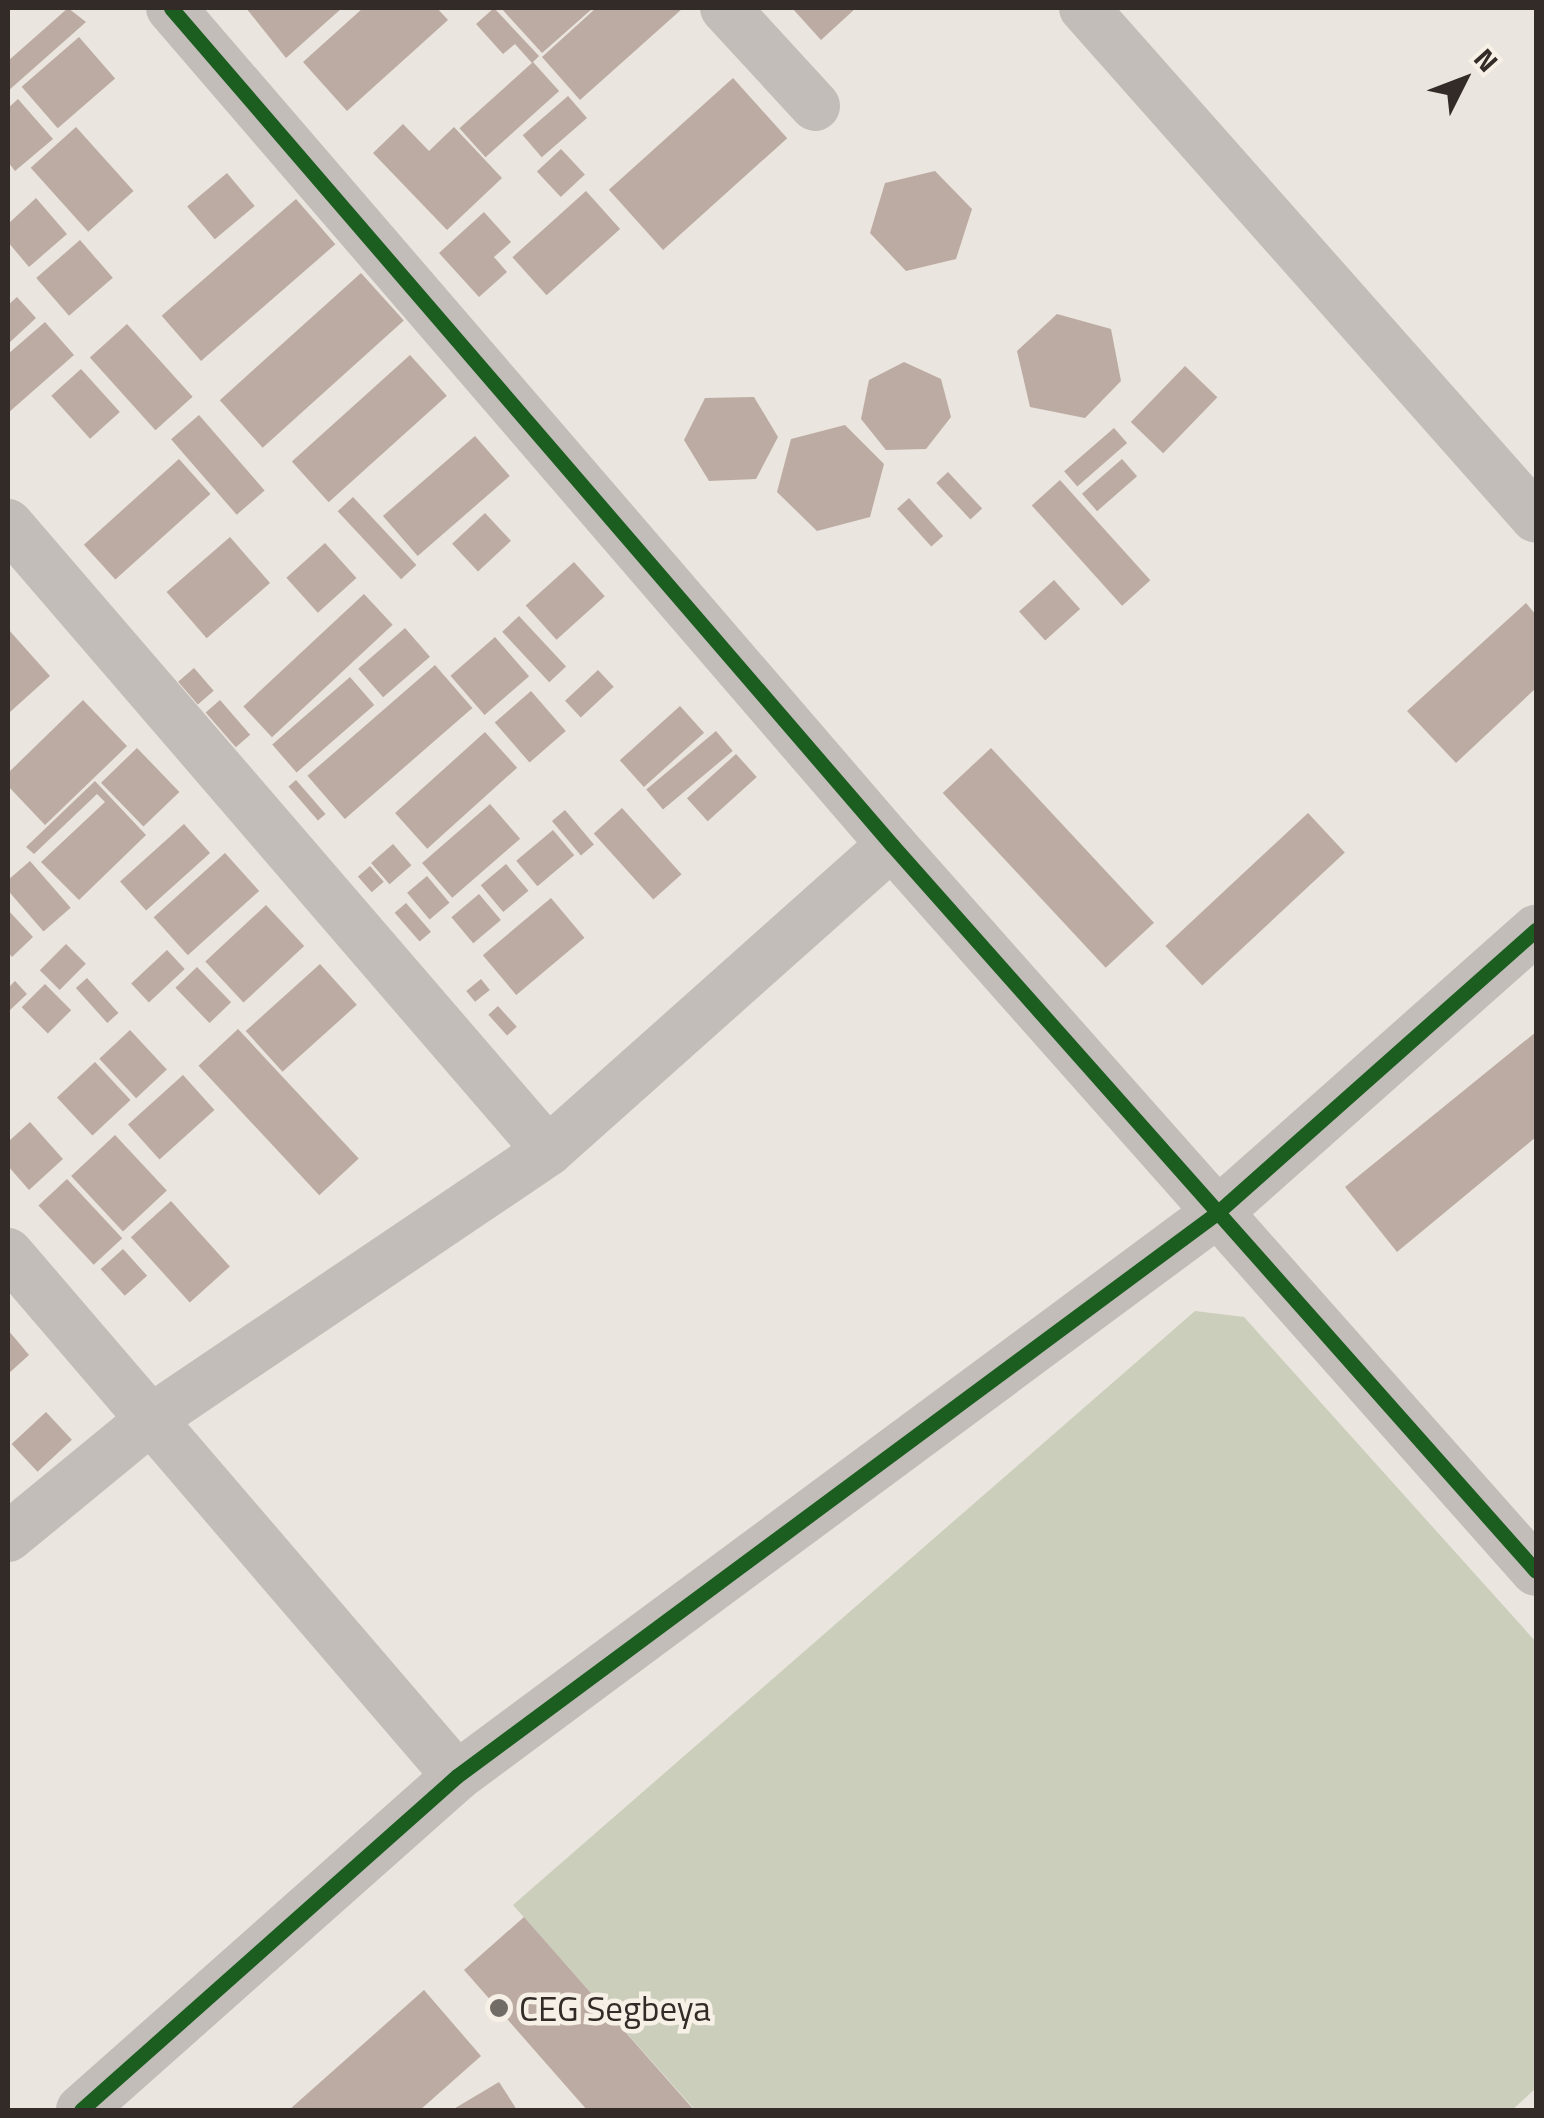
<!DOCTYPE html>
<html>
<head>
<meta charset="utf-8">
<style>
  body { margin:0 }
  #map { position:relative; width:1544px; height:2118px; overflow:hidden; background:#eae5de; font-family:"Titillium Web",sans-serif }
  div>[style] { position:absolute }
  .green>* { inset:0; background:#caceba }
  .building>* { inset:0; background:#bcaba2; transform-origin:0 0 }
  .minor>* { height:50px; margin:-25px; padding:0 25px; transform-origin:25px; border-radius:25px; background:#c2bdb8 }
  .cycleway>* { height:15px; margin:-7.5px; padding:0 7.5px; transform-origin:7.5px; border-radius:7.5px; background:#1b5e20 }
  .dots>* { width:28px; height:28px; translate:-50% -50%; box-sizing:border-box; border:5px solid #f6f0e6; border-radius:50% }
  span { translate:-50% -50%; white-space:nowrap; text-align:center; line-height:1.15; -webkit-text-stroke:9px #f6f0e6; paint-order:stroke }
  .poi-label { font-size:35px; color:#322b27 }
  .left { translate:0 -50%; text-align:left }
  .frame { position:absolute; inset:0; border:10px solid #322b27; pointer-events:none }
  .north { position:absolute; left:1414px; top:30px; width:100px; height:100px; -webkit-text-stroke:8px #f6f0e6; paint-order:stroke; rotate:48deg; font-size:28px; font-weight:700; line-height:40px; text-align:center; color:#322b27 }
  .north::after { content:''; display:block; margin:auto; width:35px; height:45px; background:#322b27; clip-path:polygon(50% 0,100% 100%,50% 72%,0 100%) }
</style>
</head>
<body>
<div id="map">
  <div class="green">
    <i style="clip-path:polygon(1195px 1311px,1244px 1317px,1536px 1642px,1536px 2088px,1512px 2110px,695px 2110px,513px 1905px)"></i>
  </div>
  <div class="building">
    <i style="clip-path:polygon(68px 8px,86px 22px,8px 91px,8px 61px)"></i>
    <i style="clip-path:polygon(246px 8px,342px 8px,286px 58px)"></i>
    <i style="clip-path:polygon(363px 8px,437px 8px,448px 20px,347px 111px,303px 62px)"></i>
    <i style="clip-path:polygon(494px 8px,539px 56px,532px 63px,515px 44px,503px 54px,476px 24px)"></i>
    <i style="clip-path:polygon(501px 8px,593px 8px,542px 53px)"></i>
    <i style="clip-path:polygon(596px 8px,683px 8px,580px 100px,542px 57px)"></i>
    <i style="clip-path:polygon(792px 8px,856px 8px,821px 40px)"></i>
    <i style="left:79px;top:37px;width:55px;height:76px;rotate:49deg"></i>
    <i style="left:533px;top:62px;width:39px;height:99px;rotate:48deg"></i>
    <i style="left:733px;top:78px;width:81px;height:167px;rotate:48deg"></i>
    <i style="left:568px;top:96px;width:29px;height:60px;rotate:49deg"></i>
    <i style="clip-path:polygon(18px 99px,53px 139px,15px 171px,8px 162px,8px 108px)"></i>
    <i style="clip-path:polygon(403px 124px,429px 151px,454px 127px,502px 178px,447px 230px,373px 153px)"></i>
    <i style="left:76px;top:127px;width:86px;height:61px;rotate:48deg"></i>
    <i style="left:561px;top:149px;width:35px;height:33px;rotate:47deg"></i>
    <i style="clip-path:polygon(935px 171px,972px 209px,956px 259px,906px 271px,870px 233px,885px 183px)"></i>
    <i style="left:227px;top:173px;width:43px;height:52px;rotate:50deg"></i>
    <i style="left:586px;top:191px;width:51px;height:99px;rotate:48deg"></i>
    <i style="clip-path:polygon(36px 198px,67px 234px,29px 267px,8px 242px,8px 224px)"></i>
    <i style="left:296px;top:199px;width:60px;height:178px;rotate:49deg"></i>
    <i style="clip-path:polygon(484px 212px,511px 242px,494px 257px,507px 272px,479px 297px,439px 253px)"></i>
    <i style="left:80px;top:240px;width:50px;height:58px;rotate:49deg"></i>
    <i style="left:361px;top:273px;width:64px;height:190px;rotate:48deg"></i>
    <i style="clip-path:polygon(17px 297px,36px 318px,8px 344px,8px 305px)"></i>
    <i style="clip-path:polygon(1057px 314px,1111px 329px,1121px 381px,1085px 418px,1030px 407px,1017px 351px)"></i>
    <i style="clip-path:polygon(45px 322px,74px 355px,8px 413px,8px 354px)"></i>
    <i style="left:127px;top:324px;width:98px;height:50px;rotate:48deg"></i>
    <i style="left:410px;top:355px;width:55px;height:159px;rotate:48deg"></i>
    <i style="clip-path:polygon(904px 362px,941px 379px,951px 417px,926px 449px,886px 450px,861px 419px,869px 380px)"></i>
    <i style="left:1185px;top:366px;width:45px;height:78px;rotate:44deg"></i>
    <i style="left:81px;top:369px;width:58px;height:40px;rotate:48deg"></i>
    <i style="clip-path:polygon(754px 397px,778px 437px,756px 479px,709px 481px,684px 440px,705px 398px)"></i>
    <i style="left:199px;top:415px;width:100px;height:37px;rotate:49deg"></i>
    <i style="clip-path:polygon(845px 425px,884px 464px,870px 517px,817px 531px,777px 492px,791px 439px)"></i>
    <i style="left:1114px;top:428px;width:20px;height:66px;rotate:49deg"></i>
    <i style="left:475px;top:436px;width:53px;height:122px;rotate:49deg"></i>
    <i style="left:179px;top:459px;width:47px;height:128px;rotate:48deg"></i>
    <i style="left:1122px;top:459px;width:23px;height:53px;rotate:49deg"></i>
    <i style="left:948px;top:472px;width:50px;height:16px;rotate:47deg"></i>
    <i style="left:1060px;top:480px;width:135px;height:38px;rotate:48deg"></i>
    <i style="left:353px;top:497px;width:93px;height:21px;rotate:47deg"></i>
    <i style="left:909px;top:498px;width:51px;height:16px;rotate:48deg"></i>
    <i style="left:485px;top:513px;width:38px;height:45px;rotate:47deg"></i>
    <i style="left:230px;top:537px;width:61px;height:84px;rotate:49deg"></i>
    <i style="left:325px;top:543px;width:47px;height:52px;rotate:48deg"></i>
    <i style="left:574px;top:562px;width:46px;height:65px;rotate:48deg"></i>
    <i style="left:1054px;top:580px;width:39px;height:47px;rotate:48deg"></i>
    <i style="left:364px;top:594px;width:42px;height:165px;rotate:47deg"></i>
    <i style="clip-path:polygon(1526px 603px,1536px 615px,1536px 688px,1456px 763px,1407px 711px)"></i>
    <i style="left:519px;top:616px;width:69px;height:23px;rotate:47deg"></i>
    <i style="left:405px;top:628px;width:38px;height:62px;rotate:49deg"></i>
    <i style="clip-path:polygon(8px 629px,50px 676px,10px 712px,8px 709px)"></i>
    <i style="left:495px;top:637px;width:52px;height:59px;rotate:49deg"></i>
    <i style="left:435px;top:665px;width:57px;height:169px;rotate:49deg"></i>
    <i style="left:194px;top:668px;width:30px;height:21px;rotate:49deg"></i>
    <i style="left:598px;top:670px;width:23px;height:45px;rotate:47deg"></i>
    <i style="left:350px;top:677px;width:37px;height:103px;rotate:49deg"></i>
    <i style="left:531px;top:691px;width:53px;height:48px;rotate:49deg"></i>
    <i style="clip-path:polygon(83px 700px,127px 746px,45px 825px,8px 786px,8px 773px)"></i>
    <i style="left:220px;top:700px;width:46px;height:19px;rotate:49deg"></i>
    <i style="left:680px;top:706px;width:36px;height:81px;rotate:48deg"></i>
    <i style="left:716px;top:731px;width:26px;height:91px;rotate:50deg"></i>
    <i style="left:485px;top:732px;width:48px;height:121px;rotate:48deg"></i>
    <i style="left:137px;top:748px;width:61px;height:50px;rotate:46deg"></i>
    <i style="left:991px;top:748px;width:239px;height:66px;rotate:47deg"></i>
    <i style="left:736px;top:754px;width:31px;height:66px;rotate:48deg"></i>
    <i style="left:296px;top:780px;width:45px;height:10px;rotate:49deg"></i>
    <i style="clip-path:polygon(95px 781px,146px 835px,79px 900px,41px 862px,105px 802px,97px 794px,34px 854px,26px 847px)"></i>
    <i style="left:490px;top:804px;width:46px;height:90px;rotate:49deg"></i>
    <i style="left:622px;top:808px;width:89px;height:38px;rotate:48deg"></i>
    <i style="left:565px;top:810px;width:45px;height:17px;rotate:50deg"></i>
    <i style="left:1308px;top:813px;width:54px;height:195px;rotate:47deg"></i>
    <i style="left:184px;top:824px;width:39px;height:86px;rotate:48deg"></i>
    <i style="left:553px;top:830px;width:33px;height:48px;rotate:50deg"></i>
    <i style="left:393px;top:844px;width:28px;height:29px;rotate:49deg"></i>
    <i style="left:225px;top:853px;width:51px;height:96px;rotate:48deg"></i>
    <i style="left:30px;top:861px;width:62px;height:36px;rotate:49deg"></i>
    <i style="left:506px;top:864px;width:35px;height:33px;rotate:50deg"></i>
    <i style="left:370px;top:866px;width:21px;height:16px;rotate:49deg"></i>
    <i style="left:427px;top:876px;width:35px;height:26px;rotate:50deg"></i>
    <i style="left:479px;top:894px;width:34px;height:36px;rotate:50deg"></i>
    <i style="left:551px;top:898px;width:52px;height:89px;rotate:50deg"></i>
    <i style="left:406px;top:903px;width:38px;height:15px;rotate:49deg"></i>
    <i style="left:266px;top:905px;width:56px;height:83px;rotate:47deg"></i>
    <i style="clip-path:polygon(8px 910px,33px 937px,12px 957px,8px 952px)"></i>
    <i style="left:66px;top:944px;width:28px;height:37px;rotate:45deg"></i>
    <i style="left:167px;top:950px;width:26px;height:49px;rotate:47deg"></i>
    <i style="left:320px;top:964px;width:55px;height:100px;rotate:48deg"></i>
    <i style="left:197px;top:967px;width:49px;height:30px;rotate:46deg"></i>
    <i style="left:87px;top:978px;width:47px;height:15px;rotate:48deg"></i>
    <i style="left:481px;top:979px;width:14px;height:19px;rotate:51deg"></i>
    <i style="clip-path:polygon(15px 981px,27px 994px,8px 1012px,8px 988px)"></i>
    <i style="left:45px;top:984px;width:37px;height:33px;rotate:45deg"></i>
    <i style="left:498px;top:1006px;width:28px;height:13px;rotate:48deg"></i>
    <i style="left:238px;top:1029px;width:177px;height:54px;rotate:47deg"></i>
    <i style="left:130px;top:1030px;width:54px;height:42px;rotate:47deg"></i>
    <i style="clip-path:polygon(1536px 1032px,1536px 1137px,1397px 1252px,1345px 1187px)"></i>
    <i style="left:95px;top:1062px;width:52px;height:52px;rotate:47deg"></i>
    <i style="left:183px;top:1075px;width:47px;height:74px;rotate:48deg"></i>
    <i style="clip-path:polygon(30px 1122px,63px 1159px,29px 1190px,8px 1166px,8px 1142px)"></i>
    <i style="left:115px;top:1135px;width:76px;height:60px;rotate:47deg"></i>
    <i style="left:67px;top:1179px;width:81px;height:39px;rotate:47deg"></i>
    <i style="left:171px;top:1201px;width:88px;height:54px;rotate:48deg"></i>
    <i style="left:123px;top:1249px;width:36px;height:30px;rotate:48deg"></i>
    <i style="clip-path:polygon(8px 1330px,29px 1355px,8px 1374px)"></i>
    <i style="left:46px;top:1412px;width:38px;height:47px;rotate:47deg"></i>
    <i style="clip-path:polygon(524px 1917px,694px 2110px,587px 2110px,464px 1970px)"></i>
    <i style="clip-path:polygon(424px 1990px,481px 2056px,420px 2110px,289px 2110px)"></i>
    <i style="clip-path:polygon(499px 2082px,517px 2110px,452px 2110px)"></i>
  </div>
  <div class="minor">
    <i style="left:171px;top:8px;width:1105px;rotate:49.26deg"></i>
    <i style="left:892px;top:845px;width:970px;rotate:48.43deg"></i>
    <i style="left:725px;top:8px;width:133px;rotate:47.4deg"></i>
    <i style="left:1084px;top:8px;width:681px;rotate:48.45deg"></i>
    <i style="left:8px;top:524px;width:827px;rotate:49.26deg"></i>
    <i style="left:8px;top:1253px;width:689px;rotate:49.35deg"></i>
    <i style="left:8px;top:1537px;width:189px;rotate:-39.4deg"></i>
    <i style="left:154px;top:1417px;width:475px;rotate:-34deg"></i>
    <i style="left:548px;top:1151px;width:460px;rotate:-41.7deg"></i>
    <i style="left:81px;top:2110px;width:503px;rotate:-41.61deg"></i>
    <i style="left:457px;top:1776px;width:947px;rotate:-36.54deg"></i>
    <i style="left:1218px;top:1212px;width:425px;rotate:-41.6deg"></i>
  </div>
  <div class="cycleway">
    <i style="left:171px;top:8px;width:1105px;rotate:49.26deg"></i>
    <i style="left:892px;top:845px;width:970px;rotate:48.43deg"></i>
    <i style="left:81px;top:2110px;width:503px;rotate:-41.61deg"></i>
    <i style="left:457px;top:1776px;width:947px;rotate:-36.54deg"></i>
    <i style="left:1218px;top:1212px;width:425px;rotate:-41.6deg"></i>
  </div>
  <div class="dots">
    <i style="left:499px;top:2008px;background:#726c67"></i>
  </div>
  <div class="poi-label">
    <span class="left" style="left:519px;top:2008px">CEG Segbeya</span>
  </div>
  <div class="frame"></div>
  <div class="north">N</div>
</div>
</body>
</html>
